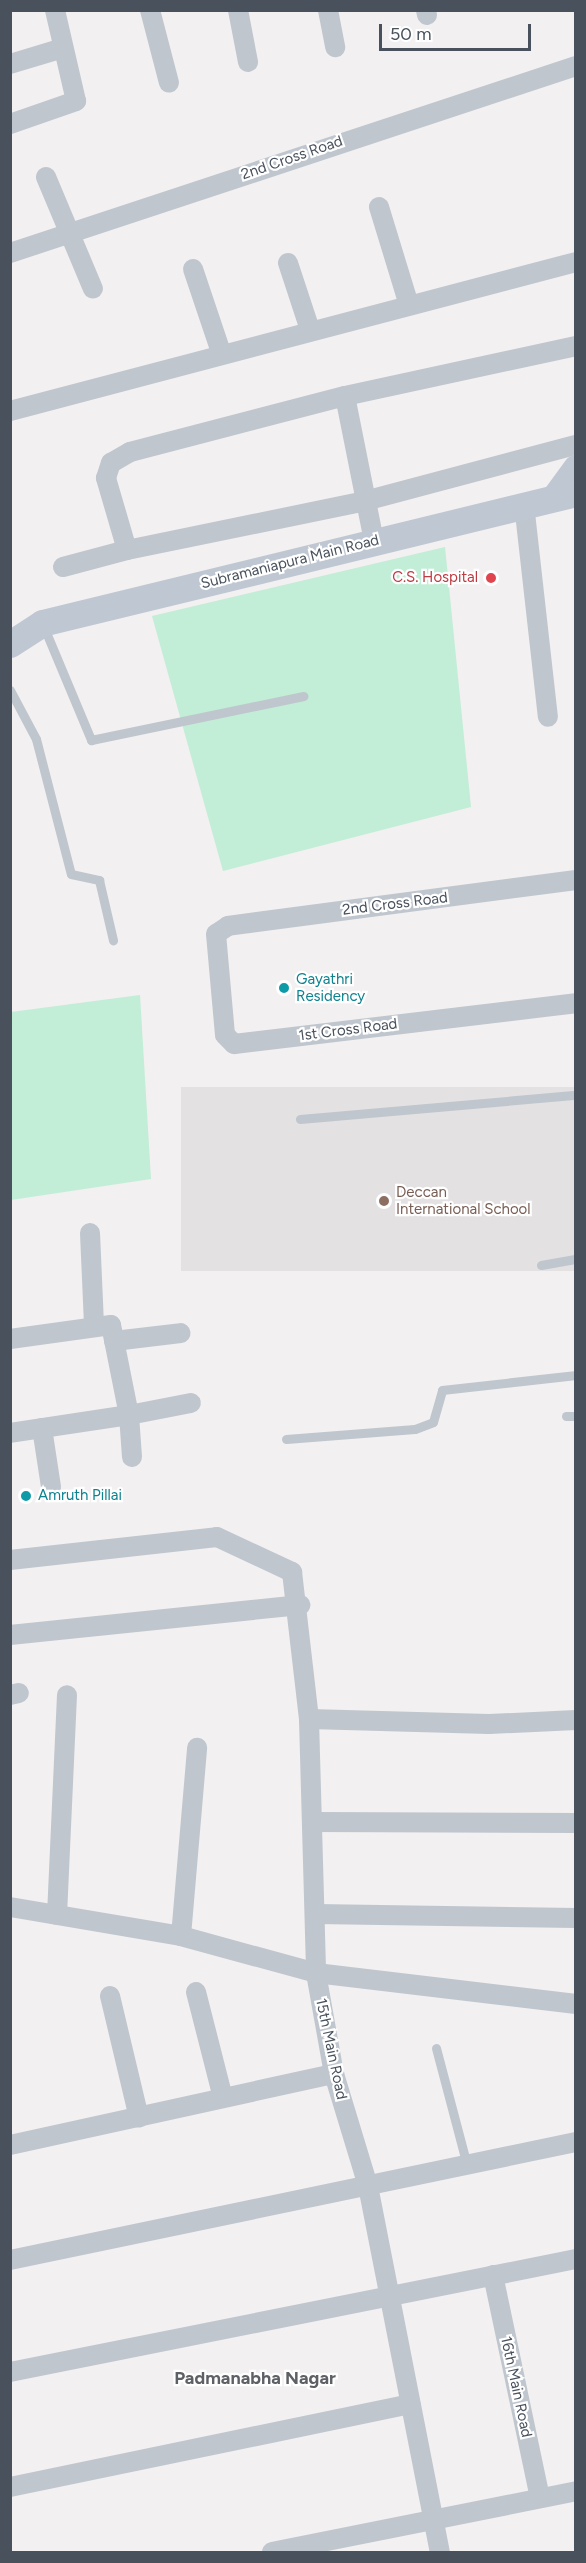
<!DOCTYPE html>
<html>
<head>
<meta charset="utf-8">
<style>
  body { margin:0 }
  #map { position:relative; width:586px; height:2563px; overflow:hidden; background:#f2f0f0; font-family:Figtree,sans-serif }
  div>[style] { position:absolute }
  .education>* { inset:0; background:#e3e1e1; transform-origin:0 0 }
  .green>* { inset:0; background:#c2edd6 }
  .service>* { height:9px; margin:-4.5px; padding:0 4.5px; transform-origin:4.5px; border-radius:4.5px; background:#bfc6ce }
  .minor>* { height:20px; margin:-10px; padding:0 10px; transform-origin:10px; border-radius:10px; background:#bfc6ce }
  .secondary>* { height:27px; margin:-13.5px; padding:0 13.5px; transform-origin:13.5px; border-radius:13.5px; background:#bfc7d2 }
  .dots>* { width:16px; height:16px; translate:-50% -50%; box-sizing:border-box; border:3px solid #fff; border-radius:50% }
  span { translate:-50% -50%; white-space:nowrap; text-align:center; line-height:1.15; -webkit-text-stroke:4.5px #fff; paint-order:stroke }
  .street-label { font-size:15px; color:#49525c }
  .health-label { font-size:15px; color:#be3a42 }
  .right { translate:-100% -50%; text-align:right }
  .culture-label { font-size:15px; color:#0d838f }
  .left { translate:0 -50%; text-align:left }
  .education-label { font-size:15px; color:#785e54 }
  .quarter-label { font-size:18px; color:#5d6064; font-weight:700 }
  .frame { position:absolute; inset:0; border:12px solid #49525c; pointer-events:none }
  .scale { position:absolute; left:379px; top:24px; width:152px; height:27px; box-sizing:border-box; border:3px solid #49525c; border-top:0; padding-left:8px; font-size:18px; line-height:21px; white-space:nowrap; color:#49525c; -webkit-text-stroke:4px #fff; paint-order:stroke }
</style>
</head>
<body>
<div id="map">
  <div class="education">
    <i style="left:575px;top:1087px;width:184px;height:394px;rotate:90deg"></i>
  </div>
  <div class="green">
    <i style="clip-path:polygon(445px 547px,471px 807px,223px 871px,152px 616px)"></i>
    <i style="clip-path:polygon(140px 995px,151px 1179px,11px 1200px,11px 1012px)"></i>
  </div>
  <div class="service">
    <i style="left:43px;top:625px;width:125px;rotate:67.3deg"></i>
    <i style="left:91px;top:740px;width:217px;rotate:-11.7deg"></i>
    <i style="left:10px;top:690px;width:55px;rotate:62deg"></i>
    <i style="left:36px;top:739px;width:139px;rotate:75.5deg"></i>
    <i style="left:71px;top:874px;width:29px;rotate:12deg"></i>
    <i style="left:99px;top:880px;width:62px;rotate:76.9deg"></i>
    <i style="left:300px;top:1119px;width:277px;rotate:-5deg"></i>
    <i style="left:541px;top:1265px;width:36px;rotate:-10deg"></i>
    <i style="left:566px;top:1416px;width:10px"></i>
    <i style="left:286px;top:1439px;width:129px;rotate:-4.4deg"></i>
    <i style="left:415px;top:1429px;width:19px;rotate:-21deg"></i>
    <i style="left:433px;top:1422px;width:33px;rotate:-74deg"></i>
    <i style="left:442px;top:1390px;width:135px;rotate:-6.4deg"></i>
    <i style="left:436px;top:2048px;width:121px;rotate:75.2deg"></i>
  </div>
  <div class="minor">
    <i style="left:150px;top:10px;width:75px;rotate:75.4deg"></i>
    <i style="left:238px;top:10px;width:53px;rotate:79.1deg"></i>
    <i style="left:328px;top:10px;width:38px;rotate:79deg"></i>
    <i style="left:426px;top:10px;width:5px;rotate:79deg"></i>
    <i style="left:10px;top:64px;width:55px;rotate:-16.8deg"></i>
    <i style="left:10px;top:124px;width:70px;rotate:-19.2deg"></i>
    <i style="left:76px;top:101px;width:93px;rotate:-103deg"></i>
    <i style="left:46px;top:177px;width:121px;rotate:67.2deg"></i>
    <i style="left:379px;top:207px;width:102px;rotate:73deg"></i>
    <i style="left:10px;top:253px;width:596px;rotate:-18.28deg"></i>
    <i style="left:288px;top:263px;width:71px;rotate:71.8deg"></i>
    <i style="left:193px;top:269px;width:88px;rotate:71.4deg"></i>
    <i style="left:345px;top:396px;width:148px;rotate:78.7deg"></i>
    <i style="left:10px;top:411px;width:585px;rotate:-14.75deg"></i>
    <i style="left:524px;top:504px;width:214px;rotate:83.6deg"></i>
    <i style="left:127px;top:550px;width:243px;rotate:-11.6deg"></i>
    <i style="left:365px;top:501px;width:218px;rotate:-14.9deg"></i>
    <i style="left:63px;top:567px;width:66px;rotate:-14.9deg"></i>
    <i style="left:127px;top:550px;width:75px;rotate:-106.3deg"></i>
    <i style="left:106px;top:478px;width:16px;rotate:-72deg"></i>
    <i style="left:111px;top:463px;width:22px;rotate:-30deg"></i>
    <i style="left:130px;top:452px;width:222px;rotate:-14.6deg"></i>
    <i style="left:345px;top:396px;width:236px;rotate:-12.2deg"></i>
    <i style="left:576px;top:880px;width:351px;rotate:172.5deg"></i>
    <i style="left:228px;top:926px;width:14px;rotate:146deg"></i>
    <i style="left:216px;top:934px;width:101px;rotate:84.9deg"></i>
    <i style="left:225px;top:1035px;width:13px;rotate:45deg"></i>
    <i style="left:234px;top:1044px;width:344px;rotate:-6.8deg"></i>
    <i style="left:90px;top:1233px;width:91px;rotate:87.5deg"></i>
    <i style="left:10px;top:1339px;width:102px;rotate:-7.9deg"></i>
    <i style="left:111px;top:1325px;width:92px;rotate:78.7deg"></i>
    <i style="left:129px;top:1415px;width:120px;rotate:171.4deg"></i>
    <i style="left:114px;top:1341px;width:67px;rotate:-6.8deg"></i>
    <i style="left:42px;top:1428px;width:60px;rotate:81.3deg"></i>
    <i style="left:132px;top:1457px;width:42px;rotate:-94.1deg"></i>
    <i style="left:129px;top:1415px;width:63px;rotate:-11deg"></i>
    <i style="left:10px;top:1560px;width:208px;rotate:-6.3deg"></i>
    <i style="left:217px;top:1537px;width:83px;rotate:25deg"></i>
    <i style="left:292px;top:1572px;width:148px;rotate:83.4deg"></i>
    <i style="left:309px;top:1719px;width:254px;rotate:88.4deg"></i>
    <i style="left:316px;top:1973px;width:103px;rotate:79.9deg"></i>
    <i style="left:334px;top:2074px;width:117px;rotate:73.1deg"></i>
    <i style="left:368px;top:2186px;width:373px;rotate:78.9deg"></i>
    <i style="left:10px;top:1635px;width:292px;rotate:-5.9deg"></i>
    <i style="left:10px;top:1695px;width:9px;rotate:-13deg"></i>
    <i style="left:309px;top:1719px;width:180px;rotate:1.6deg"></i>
    <i style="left:489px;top:1724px;width:87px;rotate:-2.6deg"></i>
    <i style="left:314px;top:1822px;width:262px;rotate:0.2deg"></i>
    <i style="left:10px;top:1907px;width:173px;rotate:9.6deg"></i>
    <i style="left:181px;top:1936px;width:140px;rotate:15.3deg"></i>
    <i style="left:316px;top:1973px;width:262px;rotate:6.8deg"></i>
    <i style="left:316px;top:1914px;width:260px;rotate:0.9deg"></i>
    <i style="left:57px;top:1915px;width:220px;rotate:-87.4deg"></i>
    <i style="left:181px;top:1936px;width:189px;rotate:-85.1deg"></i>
    <i style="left:196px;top:1992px;width:109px;rotate:75.7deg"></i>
    <i style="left:110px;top:1996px;width:125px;rotate:76.6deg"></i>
    <i style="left:10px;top:2145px;width:332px;rotate:-12.4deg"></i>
    <i style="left:10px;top:2260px;width:578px;rotate:-11.78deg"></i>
    <i style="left:493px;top:2275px;width:228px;rotate:78.1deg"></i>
    <i style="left:10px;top:2372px;width:577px;rotate:-11.29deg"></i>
    <i style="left:10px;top:2487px;width:409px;rotate:-11.7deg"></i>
    <i style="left:272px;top:2552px;width:310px;rotate:-11.3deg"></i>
  </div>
  <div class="secondary">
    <i style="left:557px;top:494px;width:32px;rotate:-54deg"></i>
    <i style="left:10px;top:644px;width:38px;rotate:-33deg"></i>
    <i style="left:42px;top:623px;width:550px;rotate:-13.68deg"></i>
  </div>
  <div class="dots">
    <i style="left:491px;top:578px;background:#e0444e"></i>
    <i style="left:284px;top:988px;background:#0f9aa8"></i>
    <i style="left:384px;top:1201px;background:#8d6e63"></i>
    <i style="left:26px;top:1496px;background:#0f9aa8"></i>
  </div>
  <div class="street-label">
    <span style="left:292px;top:158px;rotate:-19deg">2nd Cross Road</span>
    <span style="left:290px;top:562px;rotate:-14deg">Subramaniapura Main Road</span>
    <span style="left:395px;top:904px;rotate:-7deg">2nd Cross Road</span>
    <span style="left:348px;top:1030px;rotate:-7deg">1st Cross Road</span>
    <span style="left:331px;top:2049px;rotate:78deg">15th Main Road</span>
    <span style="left:516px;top:2387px;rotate:78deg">16th Main Road</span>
  </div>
  <div class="health-label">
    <span class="right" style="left:478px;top:578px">C.S. Hospital</span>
  </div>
  <div class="culture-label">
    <span class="left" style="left:296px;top:988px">Gayathri<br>Residency</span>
    <span class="left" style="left:38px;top:1496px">Amruth Pillai</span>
  </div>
  <div class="education-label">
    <span class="left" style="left:396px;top:1201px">Deccan<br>International School</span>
  </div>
  <div class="quarter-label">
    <span style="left:255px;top:2378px">Padmanabha Nagar</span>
  </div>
  <div class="frame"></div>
  <div class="scale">50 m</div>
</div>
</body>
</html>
